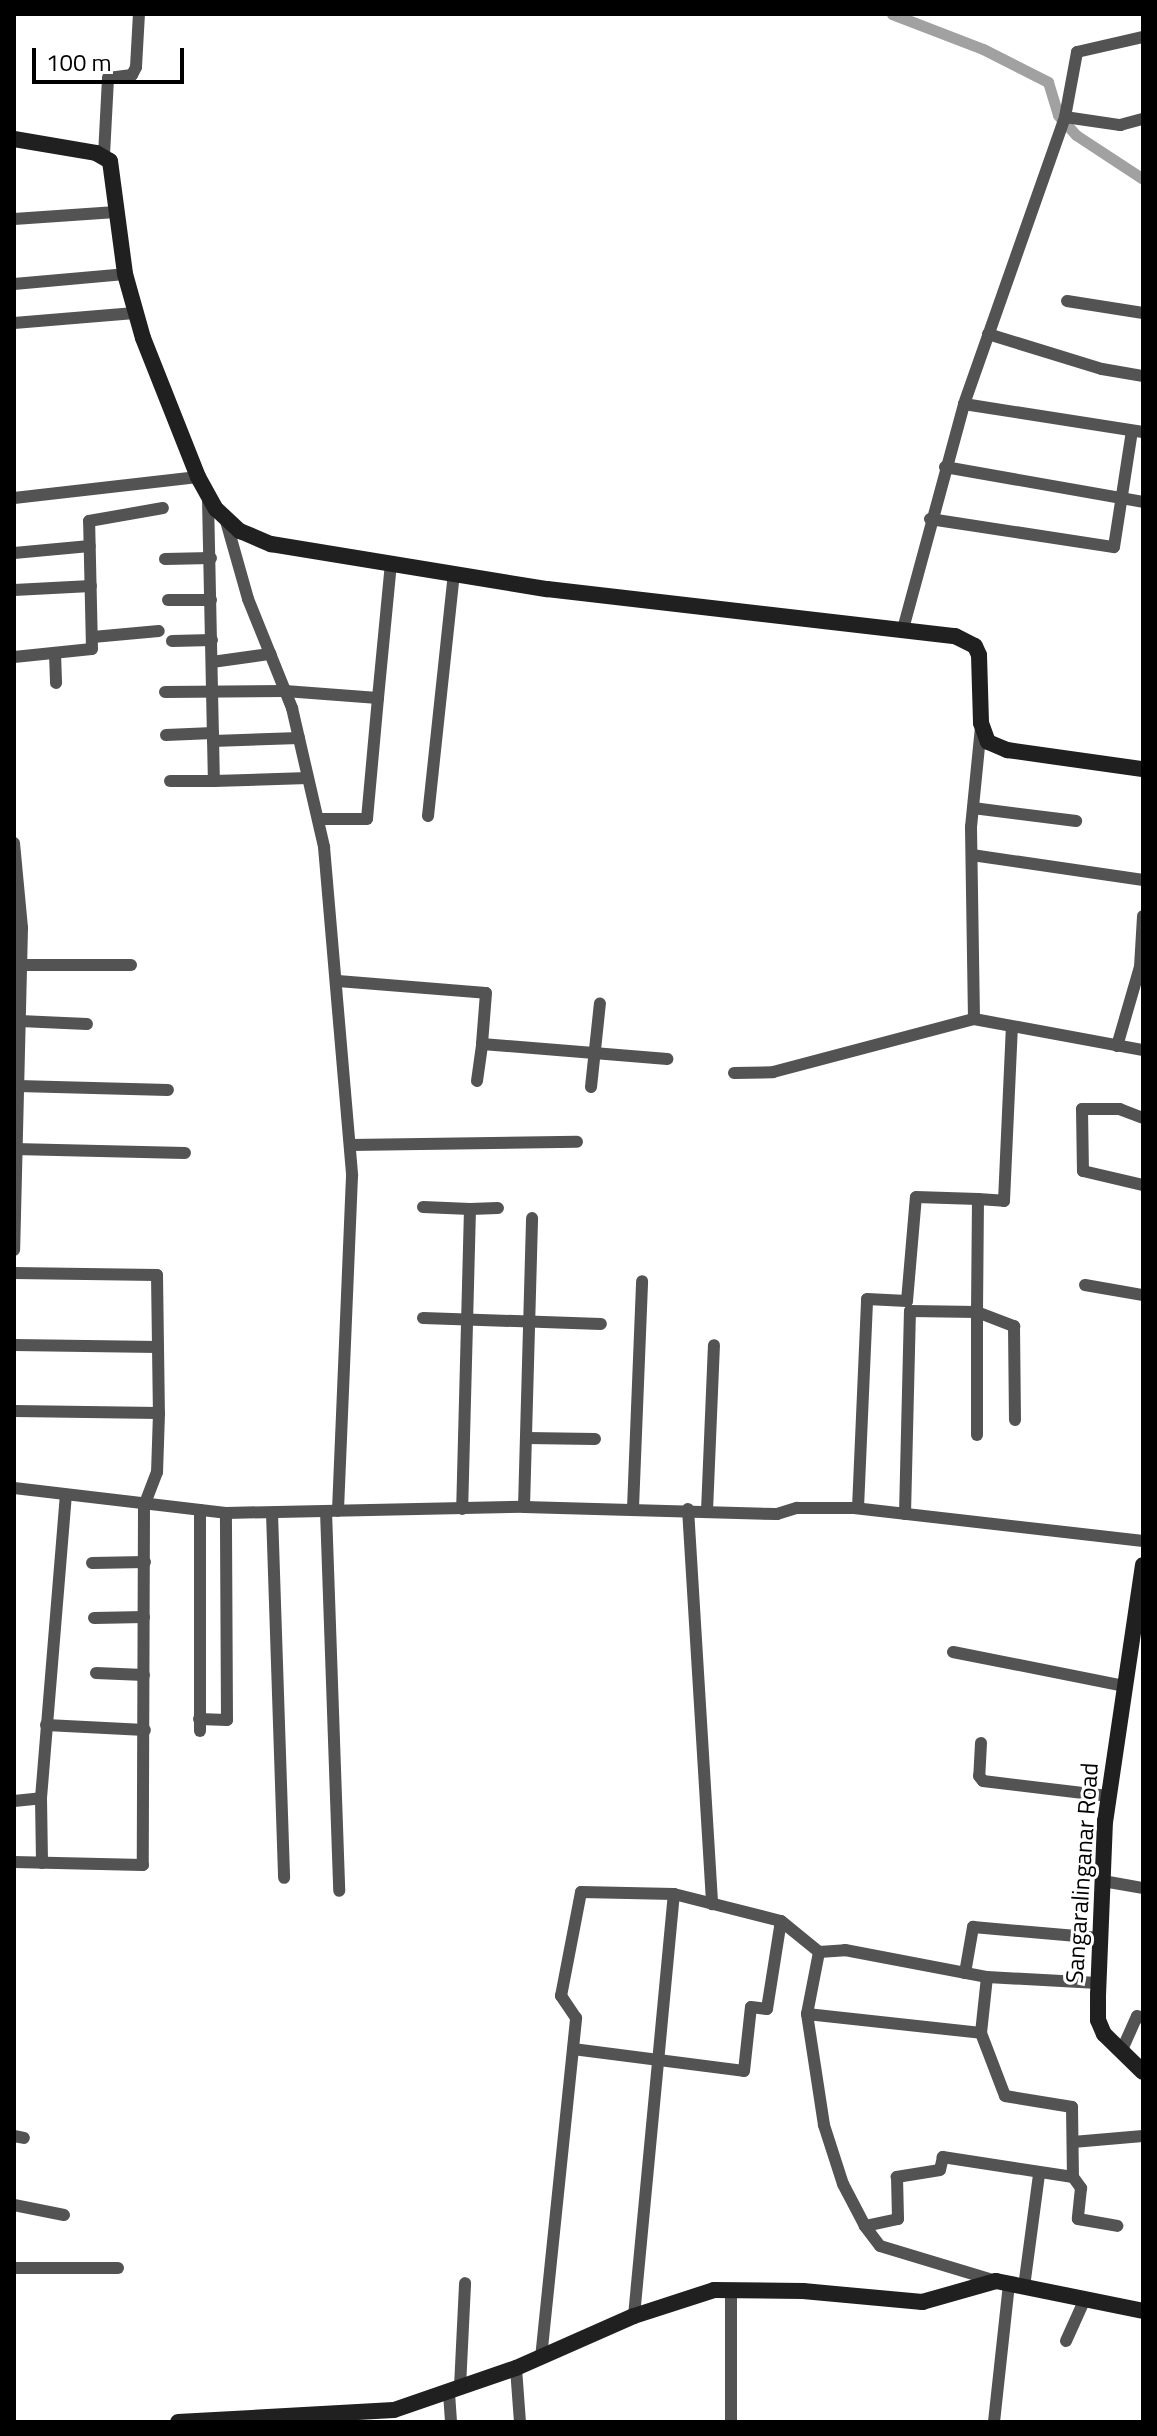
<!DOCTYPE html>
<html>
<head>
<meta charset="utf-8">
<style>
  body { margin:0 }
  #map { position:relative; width:1157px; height:2436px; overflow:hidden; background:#fff; font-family:"Titillium Web",sans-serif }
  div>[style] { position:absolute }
  .canal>* { height:11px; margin:-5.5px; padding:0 5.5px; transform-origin:5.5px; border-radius:5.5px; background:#a1a1a1 }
  .street>* { height:12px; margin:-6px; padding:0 6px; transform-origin:6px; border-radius:6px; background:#535353 }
  .secondary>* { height:16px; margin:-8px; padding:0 8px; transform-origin:8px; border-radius:8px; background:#202020 }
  span { translate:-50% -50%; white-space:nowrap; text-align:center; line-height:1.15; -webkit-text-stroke:6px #fff; paint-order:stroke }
  .street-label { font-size:24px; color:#000 }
  .frame { position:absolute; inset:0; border:16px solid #000; pointer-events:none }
  .scale { position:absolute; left:32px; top:48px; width:152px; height:36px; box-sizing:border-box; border:4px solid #000; border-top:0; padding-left:10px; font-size:24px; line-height:28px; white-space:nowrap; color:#000; -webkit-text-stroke:6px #fff; paint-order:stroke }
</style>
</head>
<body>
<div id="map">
  <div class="canal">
    <i style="left:892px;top:14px;width:97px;rotate:21deg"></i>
    <i style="left:983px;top:49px;width:73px;rotate:26.9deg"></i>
    <i style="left:1048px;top:82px;width:34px;rotate:73deg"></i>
    <i style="left:1058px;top:115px;width:27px;rotate:48deg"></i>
    <i style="left:1076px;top:135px;width:80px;rotate:33.3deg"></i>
  </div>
  <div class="street">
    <i style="left:1065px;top:117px;width:56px;rotate:8.3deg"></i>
    <i style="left:1120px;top:125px;width:24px;rotate:-15deg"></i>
    <i style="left:104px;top:155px;width:77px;rotate:-87deg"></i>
    <i style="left:108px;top:78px;width:24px;rotate:-7deg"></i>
    <i style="left:132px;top:75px;width:9px;rotate:-63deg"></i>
    <i style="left:136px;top:67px;width:53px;rotate:-86.8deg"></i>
    <i style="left:14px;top:219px;width:102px;rotate:-3.9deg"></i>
    <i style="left:14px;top:284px;width:111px;rotate:-5.1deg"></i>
    <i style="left:1067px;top:301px;width:77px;rotate:9deg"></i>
    <i style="left:14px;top:323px;width:121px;rotate:-4.7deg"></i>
    <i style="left:988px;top:334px;width:119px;rotate:17.1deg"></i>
    <i style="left:1102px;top:369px;width:42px;rotate:9.7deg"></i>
    <i style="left:964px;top:404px;width:181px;rotate:8.9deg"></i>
    <i style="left:945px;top:467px;width:201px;rotate:10deg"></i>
    <i style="left:14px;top:498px;width:185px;rotate:-6.5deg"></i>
    <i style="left:208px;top:499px;width:282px;rotate:88.8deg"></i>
    <i style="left:214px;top:781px;width:94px;rotate:-1.8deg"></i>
    <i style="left:930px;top:519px;width:186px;rotate:8.7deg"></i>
    <i style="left:1114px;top:547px;width:117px;rotate:-81.2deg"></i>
    <i style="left:226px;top:521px;width:81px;rotate:74.2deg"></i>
    <i style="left:248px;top:599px;width:118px;rotate:68deg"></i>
    <i style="left:292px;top:708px;width:143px;rotate:77deg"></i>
    <i style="left:324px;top:847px;width:330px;rotate:85.1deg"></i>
    <i style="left:352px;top:1176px;width:335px;rotate:92.4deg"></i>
    <i style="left:14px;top:553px;width:76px;rotate:-5.3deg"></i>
    <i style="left:165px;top:559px;width:46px;rotate:-1.2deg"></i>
    <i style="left:14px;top:590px;width:77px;rotate:-3deg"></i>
    <i style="left:168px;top:600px;width:43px"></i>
    <i style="left:903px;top:629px;width:233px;rotate:-74.8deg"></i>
    <i style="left:964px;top:404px;width:304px;rotate:-70.6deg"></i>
    <i style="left:1065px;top:117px;width:66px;rotate:-79.5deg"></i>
    <i style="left:1077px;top:52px;width:68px;rotate:-12.8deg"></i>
    <i style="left:93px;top:637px;width:66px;rotate:-5.2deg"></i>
    <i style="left:172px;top:641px;width:40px;rotate:-1.4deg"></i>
    <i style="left:55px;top:653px;width:30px;rotate:88deg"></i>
    <i style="left:14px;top:657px;width:78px;rotate:-5.9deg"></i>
    <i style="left:92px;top:649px;width:128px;rotate:-91.3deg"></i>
    <i style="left:89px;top:521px;width:75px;rotate:-10deg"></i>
    <i style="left:212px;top:662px;width:59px;rotate:-7.9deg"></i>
    <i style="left:165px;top:692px;width:120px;rotate:-0.5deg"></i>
    <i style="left:285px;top:691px;width:93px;rotate:4.3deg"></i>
    <i style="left:378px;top:698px;width:121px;rotate:95.2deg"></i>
    <i style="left:367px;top:819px;width:49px;rotate:180deg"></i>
    <i style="left:378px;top:698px;width:136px;rotate:-84.5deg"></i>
    <i style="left:166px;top:735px;width:47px;rotate:-2.4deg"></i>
    <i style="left:213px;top:741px;width:86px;rotate:-2deg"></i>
    <i style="left:170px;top:781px;width:44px"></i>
    <i style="left:973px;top:808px;width:104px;rotate:7.2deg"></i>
    <i style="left:428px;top:816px;width:243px;rotate:-83.9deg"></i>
    <i style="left:14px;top:843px;width:85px;rotate:84.6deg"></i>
    <i style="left:22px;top:928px;width:322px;rotate:91.4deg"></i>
    <i style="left:972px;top:855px;width:173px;rotate:8.3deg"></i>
    <i style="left:21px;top:965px;width:110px"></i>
    <i style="left:338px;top:981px;width:148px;rotate:4.6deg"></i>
    <i style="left:486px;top:993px;width:51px;rotate:94.5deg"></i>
    <i style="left:482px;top:1044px;width:186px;rotate:4.6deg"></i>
    <i style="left:974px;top:1019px;width:192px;rotate:-90.9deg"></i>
    <i style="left:971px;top:827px;width:101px;rotate:-84.3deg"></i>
    <i style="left:20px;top:1021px;width:67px;rotate:2.6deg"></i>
    <i style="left:1117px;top:1046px;width:82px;rotate:-73.8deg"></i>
    <i style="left:1140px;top:967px;width:51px;rotate:-86.6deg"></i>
    <i style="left:734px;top:1073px;width:39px;rotate:-1deg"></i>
    <i style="left:773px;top:1072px;width:208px;rotate:-14.8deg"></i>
    <i style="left:974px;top:1019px;width:172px;rotate:10.4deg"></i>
    <i style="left:477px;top:1081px;width:37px;rotate:-82deg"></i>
    <i style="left:18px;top:1086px;width:150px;rotate:1.5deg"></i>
    <i style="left:591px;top:1087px;width:84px;rotate:-83.9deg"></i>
    <i style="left:1143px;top:1118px;width:25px;rotate:-159deg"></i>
    <i style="left:1120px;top:1109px;width:38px;rotate:180deg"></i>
    <i style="left:1082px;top:1109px;width:62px;rotate:89.1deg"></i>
    <i style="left:1083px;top:1171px;width:62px;rotate:13.1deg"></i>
    <i style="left:350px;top:1145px;width:227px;rotate:-0.8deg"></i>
    <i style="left:14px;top:1149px;width:171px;rotate:1.3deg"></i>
    <i style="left:423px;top:1207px;width:47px;rotate:2.4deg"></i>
    <i style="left:470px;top:1209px;width:300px;rotate:91.5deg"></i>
    <i style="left:470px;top:1209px;width:28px;rotate:-2deg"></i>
    <i style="left:14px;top:1273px;width:143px;rotate:0.8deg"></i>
    <i style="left:157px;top:1275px;width:138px;rotate:89.2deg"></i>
    <i style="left:159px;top:1413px;width:59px;rotate:91.9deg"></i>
    <i style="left:157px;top:1472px;width:36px;rotate:111deg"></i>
    <i style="left:144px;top:1506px;width:359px;rotate:90.2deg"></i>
    <i style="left:143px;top:1865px;width:129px;rotate:-178.7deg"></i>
    <i style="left:1085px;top:1285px;width:59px;rotate:9.8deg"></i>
    <i style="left:423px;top:1318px;width:178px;rotate:1.9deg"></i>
    <i style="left:14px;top:1345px;width:144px;rotate:0.8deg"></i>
    <i style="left:14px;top:1411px;width:145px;rotate:0.8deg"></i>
    <i style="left:977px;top:1435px;width:123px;rotate:-90deg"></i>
    <i style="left:977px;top:1312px;width:40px;rotate:21deg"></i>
    <i style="left:1014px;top:1326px;width:94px;rotate:89.4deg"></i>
    <i style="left:527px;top:1438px;width:68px;rotate:0.8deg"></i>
    <i style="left:14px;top:1488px;width:213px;rotate:6.7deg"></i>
    <i style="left:226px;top:1513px;width:298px;rotate:-1.2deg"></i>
    <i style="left:524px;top:1507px;width:253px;rotate:1.6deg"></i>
    <i style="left:777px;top:1514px;width:21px;rotate:-17deg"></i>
    <i style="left:797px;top:1508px;width:57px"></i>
    <i style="left:854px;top:1508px;width:291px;rotate:6.5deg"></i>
    <i style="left:524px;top:1507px;width:289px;rotate:-88.4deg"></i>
    <i style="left:633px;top:1508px;width:227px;rotate:-87.7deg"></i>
    <i style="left:858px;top:1508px;width:209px;rotate:-87.5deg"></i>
    <i style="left:867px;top:1299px;width:40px;rotate:2.9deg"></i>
    <i style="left:907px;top:1301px;width:104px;rotate:-85.1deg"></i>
    <i style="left:916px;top:1197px;width:62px;rotate:1.8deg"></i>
    <i style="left:688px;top:1509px;width:396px;rotate:86.5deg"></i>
    <i style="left:326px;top:1511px;width:380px;rotate:88deg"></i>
    <i style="left:707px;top:1511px;width:166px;rotate:-87.6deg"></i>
    <i style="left:272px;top:1513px;width:365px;rotate:88.1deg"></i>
    <i style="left:905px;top:1514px;width:203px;rotate:-88.6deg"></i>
    <i style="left:910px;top:1311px;width:67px;rotate:0.9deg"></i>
    <i style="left:977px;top:1312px;width:113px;rotate:-89.5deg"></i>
    <i style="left:978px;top:1199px;width:26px;rotate:4deg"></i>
    <i style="left:1004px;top:1201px;width:173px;rotate:-87.4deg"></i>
    <i style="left:92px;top:1563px;width:53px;rotate:-1.1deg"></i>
    <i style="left:94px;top:1618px;width:50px;rotate:-1.1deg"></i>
    <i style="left:953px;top:1652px;width:174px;rotate:11.2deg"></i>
    <i style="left:96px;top:1673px;width:48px;rotate:2.4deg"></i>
    <i style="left:199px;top:1719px;width:28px;rotate:2deg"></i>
    <i style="left:227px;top:1720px;width:207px;rotate:-90.3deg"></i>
    <i style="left:46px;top:1725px;width:99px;rotate:2.9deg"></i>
    <i style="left:200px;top:1731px;width:221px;rotate:-90deg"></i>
    <i style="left:981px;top:1743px;width:33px;rotate:93deg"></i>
    <i style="left:979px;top:1776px;width:6px;rotate:51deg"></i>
    <i style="left:983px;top:1781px;width:126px;rotate:6.8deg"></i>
    <i style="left:41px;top:1798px;width:303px;rotate:-85.3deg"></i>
    <i style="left:14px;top:1801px;width:27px;rotate:-6deg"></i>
    <i style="left:41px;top:1798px;width:65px;rotate:89.1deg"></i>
    <i style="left:1103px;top:1881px;width:41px;rotate:9.9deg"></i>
    <i style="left:965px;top:1973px;width:47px;rotate:-80.1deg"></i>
    <i style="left:973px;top:1927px;width:127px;rotate:5deg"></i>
    <i style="left:807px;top:2014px;width:175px;rotate:6.2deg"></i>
    <i style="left:981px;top:2033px;width:67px;rotate:69.1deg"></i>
    <i style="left:1005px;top:2096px;width:68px;rotate:9.3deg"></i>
    <i style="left:1072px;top:2107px;width:70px;rotate:89.2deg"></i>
    <i style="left:1073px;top:2177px;width:132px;rotate:-171.3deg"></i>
    <i style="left:943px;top:2157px;width:13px;rotate:103deg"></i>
    <i style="left:940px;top:2170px;width:44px;rotate:170.8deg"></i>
    <i style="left:897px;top:2177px;width:42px;rotate:88.6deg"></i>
    <i style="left:898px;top:2219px;width:34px;rotate:168deg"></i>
    <i style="left:981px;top:2033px;width:56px;rotate:-83.9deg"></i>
    <i style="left:573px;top:2049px;width:172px;rotate:7.3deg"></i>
    <i style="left:744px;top:2071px;width:64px;rotate:-83.8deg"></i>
    <i style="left:751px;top:2007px;width:16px;rotate:7deg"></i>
    <i style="left:767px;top:2009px;width:89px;rotate:-81deg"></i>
    <i style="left:1121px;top:2052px;width:39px;rotate:-66deg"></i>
    <i style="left:1137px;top:2016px;width:6px;rotate:18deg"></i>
    <i style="left:14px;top:2136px;width:10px;rotate:11deg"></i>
    <i style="left:1073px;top:2142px;width:70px;rotate:-4.9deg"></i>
    <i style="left:1073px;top:2177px;width:14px;rotate:54deg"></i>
    <i style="left:1081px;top:2188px;width:31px;rotate:96deg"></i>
    <i style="left:1078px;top:2219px;width:40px;rotate:10deg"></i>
    <i style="left:14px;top:2205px;width:51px;rotate:11.3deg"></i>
    <i style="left:14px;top:2268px;width:104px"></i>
    <i style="left:996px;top:2281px;width:121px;rotate:-163.2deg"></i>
    <i style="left:880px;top:2246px;width:25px;rotate:-127deg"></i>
    <i style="left:865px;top:2226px;width:47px;rotate:-117.6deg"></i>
    <i style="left:843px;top:2184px;width:62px;rotate:-107.9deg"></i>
    <i style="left:824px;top:2125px;width:112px;rotate:-98.7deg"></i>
    <i style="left:807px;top:2014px;width:63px;rotate:-79deg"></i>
    <i style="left:819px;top:1952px;width:26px;rotate:-4deg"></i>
    <i style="left:845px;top:1950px;width:145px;rotate:10.8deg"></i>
    <i style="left:987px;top:1977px;width:111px;rotate:3.1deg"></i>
    <i style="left:1024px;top:2287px;width:113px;rotate:-82.4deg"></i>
    <i style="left:634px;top:2316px;width:424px;rotate:-84.6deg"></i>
    <i style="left:1066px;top:2341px;width:46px;rotate:-65.7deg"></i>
    <i style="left:541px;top:2358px;width:342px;rotate:-84.1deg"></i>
    <i style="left:576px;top:2018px;width:27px;rotate:-124deg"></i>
    <i style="left:561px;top:1996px;width:106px;rotate:-79.1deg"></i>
    <i style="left:581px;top:1892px;width:93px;rotate:1.2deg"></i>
    <i style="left:674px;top:1894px;width:110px;rotate:14.2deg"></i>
    <i style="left:781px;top:1921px;width:49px;rotate:39.2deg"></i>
    <i style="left:516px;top:2368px;width:54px;rotate:85.8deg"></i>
    <i style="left:460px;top:2387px;width:104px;rotate:-87.2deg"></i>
    <i style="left:449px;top:2393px;width:29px;rotate:86deg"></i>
    <i style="left:731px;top:2422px;width:132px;rotate:-90deg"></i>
    <i style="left:994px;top:2422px;width:139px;rotate:-83.8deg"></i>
  </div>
  <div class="secondary">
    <i style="left:14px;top:139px;width:83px;rotate:9.7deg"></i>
    <i style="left:96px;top:153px;width:16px;rotate:30deg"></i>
    <i style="left:110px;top:161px;width:114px;rotate:82.4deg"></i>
    <i style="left:125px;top:274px;width:66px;rotate:74.3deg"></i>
    <i style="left:143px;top:338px;width:149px;rotate:68.4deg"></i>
    <i style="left:198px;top:477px;width:37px;rotate:61deg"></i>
    <i style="left:216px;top:509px;width:33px;rotate:43deg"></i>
    <i style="left:240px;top:531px;width:34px;rotate:23deg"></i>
    <i style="left:271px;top:544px;width:280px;rotate:9.3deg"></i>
    <i style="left:547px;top:589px;width:411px;rotate:6.6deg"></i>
    <i style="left:955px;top:636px;width:22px;rotate:27deg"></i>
    <i style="left:975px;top:646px;width:10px;rotate:66deg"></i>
    <i style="left:979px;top:655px;width:68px;rotate:88.3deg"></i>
    <i style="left:981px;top:723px;width:20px;rotate:70deg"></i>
    <i style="left:988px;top:742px;width:21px;rotate:23deg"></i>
    <i style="left:1007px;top:750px;width:137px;rotate:8deg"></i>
    <i style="left:1143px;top:1565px;width:259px;rotate:98.4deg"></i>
    <i style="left:1105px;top:1821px;width:174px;rotate:92.3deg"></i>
    <i style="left:1098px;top:1995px;width:25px;rotate:90deg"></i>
    <i style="left:1098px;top:2020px;width:15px;rotate:67deg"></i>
    <i style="left:1104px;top:2034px;width:54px;rotate:44.3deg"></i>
    <i style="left:178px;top:2422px;width:216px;rotate:-3.2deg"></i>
    <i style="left:394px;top:2410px;width:129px;rotate:-19deg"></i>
    <i style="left:516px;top:2368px;width:129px;rotate:-23.8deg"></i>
    <i style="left:634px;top:2316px;width:84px;rotate:-18deg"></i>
    <i style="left:714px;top:2290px;width:89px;rotate:0.6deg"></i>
    <i style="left:803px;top:2291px;width:120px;rotate:5.3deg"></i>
    <i style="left:922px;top:2302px;width:77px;rotate:-15.8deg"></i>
    <i style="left:996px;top:2281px;width:150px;rotate:11.5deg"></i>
  </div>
  <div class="street-label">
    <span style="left:1082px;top:1873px;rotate:-86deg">Sangaralinganar Road</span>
  </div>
  <div class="frame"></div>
  <div class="scale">100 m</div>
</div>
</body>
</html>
